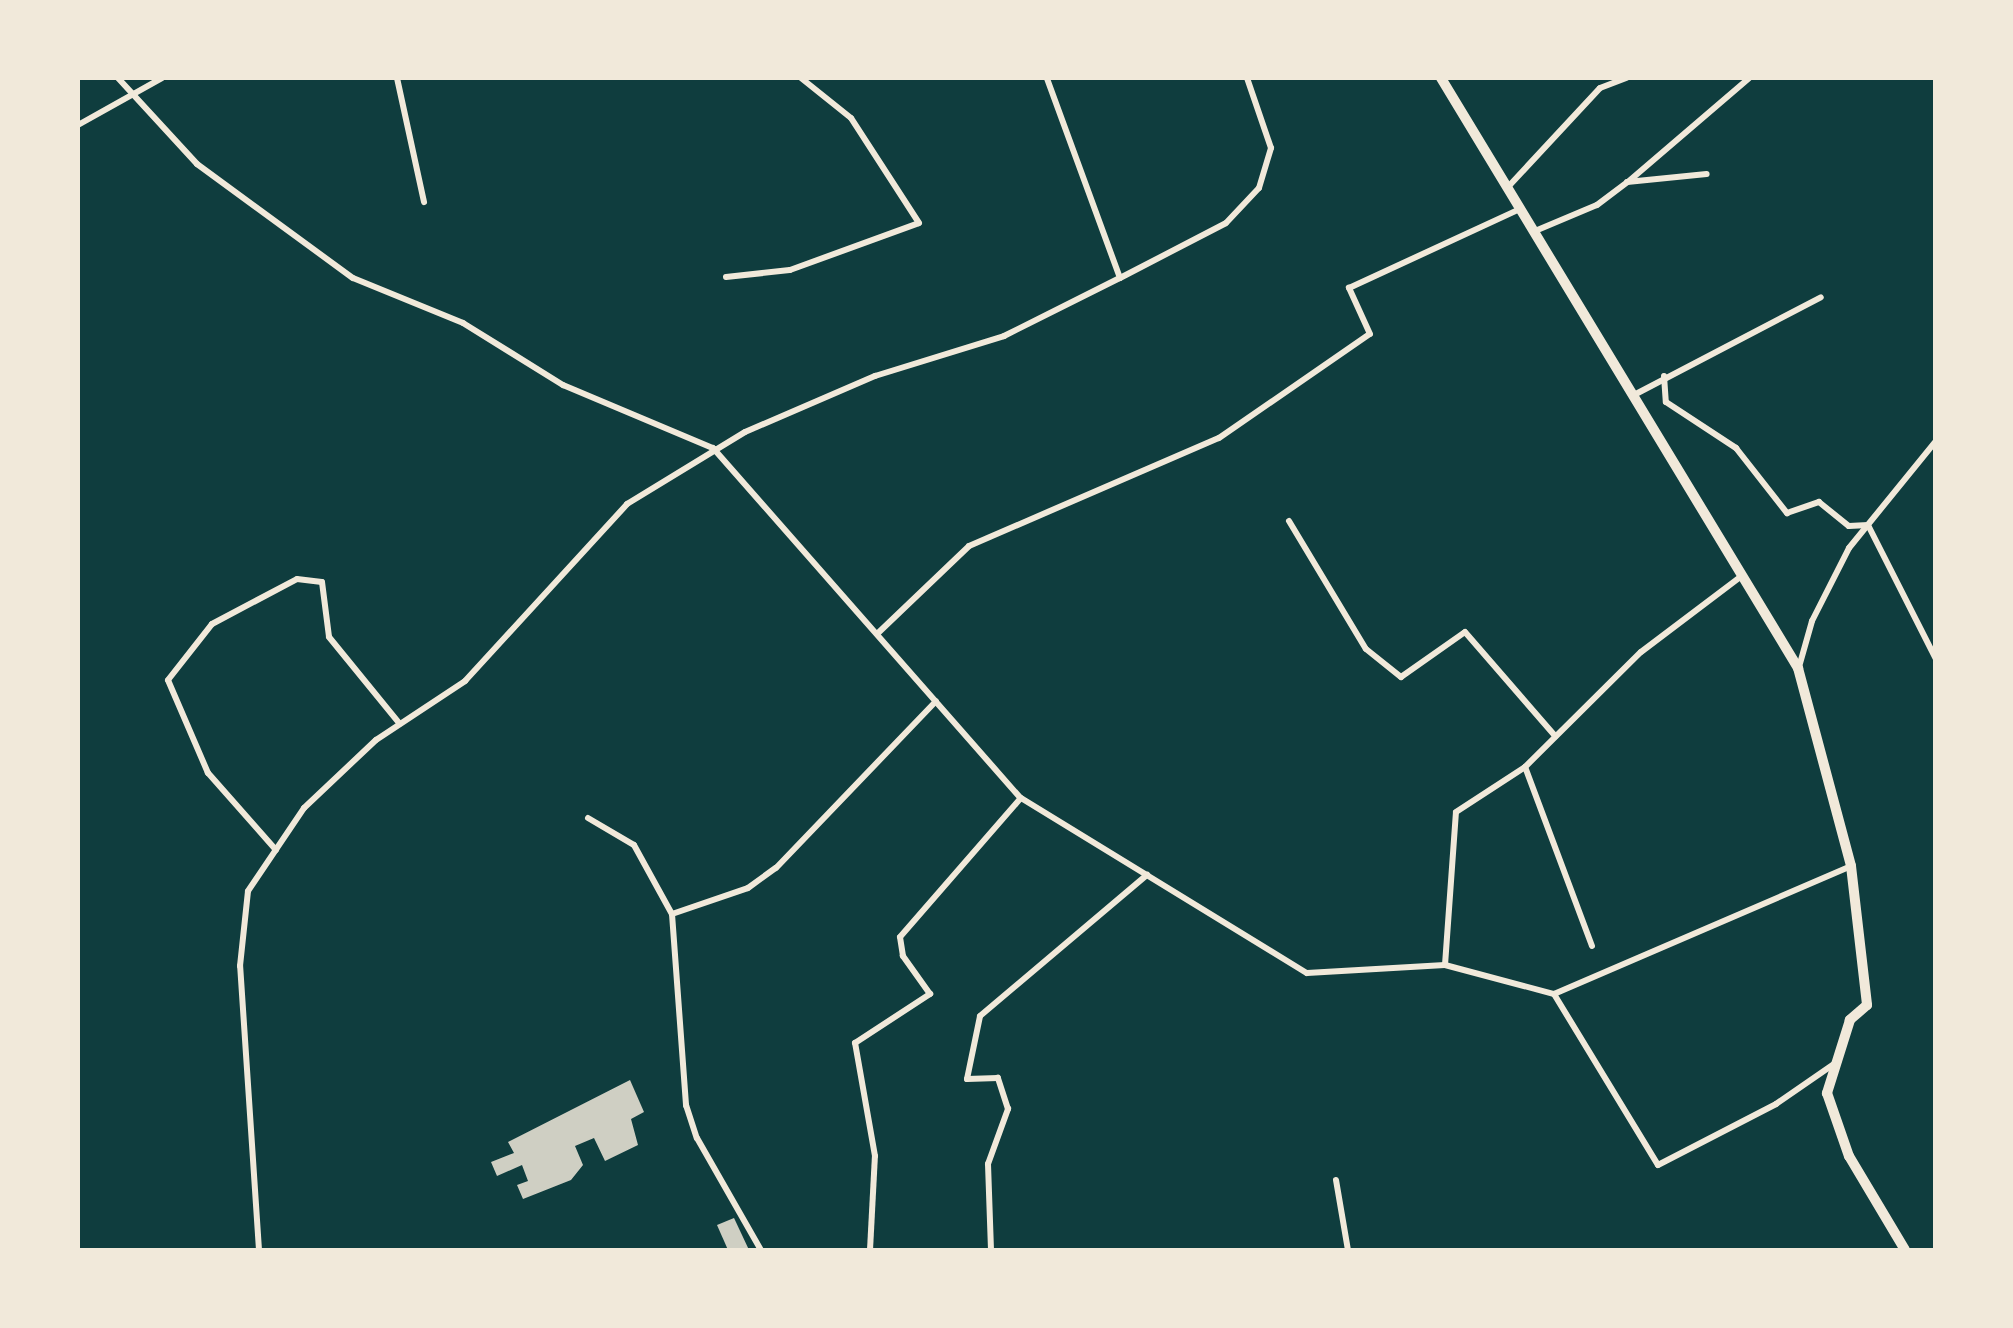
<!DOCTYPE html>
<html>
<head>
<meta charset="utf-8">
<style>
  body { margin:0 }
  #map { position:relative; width:2013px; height:1328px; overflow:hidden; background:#0f3d3e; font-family:"Fira Sans Condensed",sans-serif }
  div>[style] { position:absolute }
  .building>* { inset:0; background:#cfcfc3 }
  .minor>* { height:6px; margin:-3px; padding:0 3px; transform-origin:3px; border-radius:3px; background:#f1e9da }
  .secondary>* { height:10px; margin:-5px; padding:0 5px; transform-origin:5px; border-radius:5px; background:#f1e9da }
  span { translate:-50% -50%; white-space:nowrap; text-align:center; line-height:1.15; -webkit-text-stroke:10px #f1e9da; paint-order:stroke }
  .frame { position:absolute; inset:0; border:80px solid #f1e9da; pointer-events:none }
</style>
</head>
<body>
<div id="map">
  <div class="building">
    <i style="clip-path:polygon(630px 1080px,644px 1112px,631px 1119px,638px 1145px,605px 1161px,594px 1138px,575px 1146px,583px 1165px,571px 1180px,523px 1199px,517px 1185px,528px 1181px,522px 1165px,497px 1176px,491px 1162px,514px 1153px,508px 1142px)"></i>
    <i style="clip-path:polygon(734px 1218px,749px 1250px,728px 1250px,717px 1225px)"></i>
  </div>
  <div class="minor">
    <i style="left:118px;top:78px;width:117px;rotate:47.4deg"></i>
    <i style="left:197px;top:164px;width:193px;rotate:36.2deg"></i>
    <i style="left:353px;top:278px;width:119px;rotate:22.2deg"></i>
    <i style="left:463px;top:323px;width:118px;rotate:31.8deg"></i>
    <i style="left:563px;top:385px;width:163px;rotate:22.8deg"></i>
    <i style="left:713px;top:448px;width:466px;rotate:48.7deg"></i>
    <i style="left:1021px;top:798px;width:335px;rotate:31.5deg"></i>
    <i style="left:1307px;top:973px;width:138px;rotate:-3.3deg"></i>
    <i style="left:1445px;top:965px;width:113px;rotate:14.9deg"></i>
    <i style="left:1554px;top:994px;width:323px;rotate:-23.3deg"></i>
    <i style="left:397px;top:78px;width:127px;rotate:77.7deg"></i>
    <i style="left:78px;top:125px;width:96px;rotate:-29.2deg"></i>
    <i style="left:1629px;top:181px;width:158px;rotate:-40.6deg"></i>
    <i style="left:1508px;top:187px;width:135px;rotate:-47.1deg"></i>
    <i style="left:1600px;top:88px;width:28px;rotate:-21deg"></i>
    <i style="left:1535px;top:231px;width:67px;rotate:-22.8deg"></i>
    <i style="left:1597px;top:205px;width:38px;rotate:-37deg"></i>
    <i style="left:1627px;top:182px;width:80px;rotate:-5.7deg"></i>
    <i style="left:726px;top:277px;width:64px;rotate:-6.2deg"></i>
    <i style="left:790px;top:270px;width:137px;rotate:-20deg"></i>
    <i style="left:919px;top:223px;width:125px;rotate:-122.9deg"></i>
    <i style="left:851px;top:118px;width:64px;rotate:-141.3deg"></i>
    <i style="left:1120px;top:278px;width:119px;rotate:-27.4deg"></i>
    <i style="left:1226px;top:223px;width:48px;rotate:-46.7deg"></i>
    <i style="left:1259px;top:188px;width:42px;rotate:-73.3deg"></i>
    <i style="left:1271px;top:148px;width:74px;rotate:-108.9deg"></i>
    <i style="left:1664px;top:376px;width:26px;rotate:86deg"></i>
    <i style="left:1666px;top:402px;width:84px;rotate:33.3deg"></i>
    <i style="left:1736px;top:448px;width:83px;rotate:51.9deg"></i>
    <i style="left:1787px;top:513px;width:34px;rotate:-19deg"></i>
    <i style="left:1819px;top:502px;width:38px;rotate:39deg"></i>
    <i style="left:1849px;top:526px;width:19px;rotate:-3deg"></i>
    <i style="left:1868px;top:525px;width:150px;rotate:63.1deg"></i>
    <i style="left:1632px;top:396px;width:213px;rotate:-27.6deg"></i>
    <i style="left:1289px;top:521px;width:149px;rotate:59deg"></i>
    <i style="left:1366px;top:649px;width:45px;rotate:38.7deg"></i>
    <i style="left:1401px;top:677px;width:78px;rotate:-35.1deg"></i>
    <i style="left:1465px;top:632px;width:138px;rotate:49.1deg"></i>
    <i style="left:877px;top:634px;width:127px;rotate:-43.7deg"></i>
    <i style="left:969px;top:546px;width:272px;rotate:-23.4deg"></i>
    <i style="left:1219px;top:438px;width:183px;rotate:-34.6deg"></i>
    <i style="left:1370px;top:334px;width:51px;rotate:-114.5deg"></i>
    <i style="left:1349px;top:288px;width:188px;rotate:-24.8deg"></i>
    <i style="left:1799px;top:667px;width:48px;rotate:-74.2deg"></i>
    <i style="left:1812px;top:621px;width:82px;rotate:-63.1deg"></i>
    <i style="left:1849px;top:548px;width:138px;rotate:-50.9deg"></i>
    <i style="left:588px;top:818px;width:53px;rotate:30.4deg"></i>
    <i style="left:634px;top:845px;width:79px;rotate:61.2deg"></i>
    <i style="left:672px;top:914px;width:192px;rotate:85.8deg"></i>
    <i style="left:686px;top:1105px;width:35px;rotate:72deg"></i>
    <i style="left:697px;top:1138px;width:129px;rotate:60.3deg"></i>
    <i style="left:276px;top:850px;width:103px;rotate:-131.4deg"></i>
    <i style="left:208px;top:773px;width:101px;rotate:-113.3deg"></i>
    <i style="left:168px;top:680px;width:71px;rotate:-51.8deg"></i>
    <i style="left:212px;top:624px;width:96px;rotate:-27.9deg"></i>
    <i style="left:297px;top:579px;width:25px;rotate:7deg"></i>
    <i style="left:322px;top:582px;width:55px;rotate:82.7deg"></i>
    <i style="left:329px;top:637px;width:112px;rotate:50.8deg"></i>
    <i style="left:672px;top:914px;width:80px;rotate:-18.9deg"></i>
    <i style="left:748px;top:888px;width:34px;rotate:-36deg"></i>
    <i style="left:776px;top:868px;width:231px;rotate:-46.2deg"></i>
    <i style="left:1592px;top:946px;width:191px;rotate:-110.5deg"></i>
    <i style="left:1525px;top:767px;width:163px;rotate:-44.8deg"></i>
    <i style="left:1641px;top:652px;width:123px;rotate:-37.1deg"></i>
    <i style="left:1445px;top:965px;width:153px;rotate:-85.9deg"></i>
    <i style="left:1456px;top:812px;width:82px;rotate:-33.1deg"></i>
    <i style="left:1554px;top:994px;width:200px;rotate:58.7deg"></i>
    <i style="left:1658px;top:1165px;width:133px;rotate:-27.3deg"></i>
    <i style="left:1776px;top:1104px;width:70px;rotate:-34.6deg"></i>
    <i style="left:1336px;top:1180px;width:71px;rotate:80.3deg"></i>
    <i style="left:259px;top:1250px;width:285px;rotate:-93.8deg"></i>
    <i style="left:240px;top:966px;width:75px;rotate:-83.9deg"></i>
    <i style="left:248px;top:891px;width:100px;rotate:-56deg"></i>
    <i style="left:304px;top:808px;width:99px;rotate:-43.4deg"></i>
    <i style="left:376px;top:740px;width:107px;rotate:-33.5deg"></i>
    <i style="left:465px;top:681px;width:240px;rotate:-47.5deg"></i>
    <i style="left:627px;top:504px;width:138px;rotate:-31.4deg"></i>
    <i style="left:745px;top:432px;width:142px;rotate:-23.3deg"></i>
    <i style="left:875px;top:376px;width:135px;rotate:-17.2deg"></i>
    <i style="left:1004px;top:336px;width:130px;rotate:-26.6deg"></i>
    <i style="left:1120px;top:278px;width:213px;rotate:-110.1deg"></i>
    <i style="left:870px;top:1250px;width:94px;rotate:-87deg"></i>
    <i style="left:875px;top:1156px;width:115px;rotate:-100deg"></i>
    <i style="left:855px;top:1043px;width:90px;rotate:-33.2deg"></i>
    <i style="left:930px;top:994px;width:47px;rotate:-125.4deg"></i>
    <i style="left:903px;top:956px;width:19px;rotate:-99deg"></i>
    <i style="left:900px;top:937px;width:184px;rotate:-49deg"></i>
    <i style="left:991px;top:1250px;width:86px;rotate:-92deg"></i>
    <i style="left:988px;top:1164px;width:59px;rotate:-70deg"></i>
    <i style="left:1008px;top:1109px;width:33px;rotate:-108deg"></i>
    <i style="left:998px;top:1078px;width:31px;rotate:178deg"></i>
    <i style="left:967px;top:1079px;width:64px;rotate:-78.3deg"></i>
    <i style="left:980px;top:1016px;width:219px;rotate:-40.2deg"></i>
  </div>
  <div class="secondary">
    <i style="left:1441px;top:78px;width:690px;rotate:58.82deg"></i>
    <i style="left:1798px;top:668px;width:205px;rotate:75deg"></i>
    <i style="left:1851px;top:866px;width:140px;rotate:83.4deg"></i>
    <i style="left:1867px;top:1005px;width:23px;rotate:139deg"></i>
    <i style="left:1850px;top:1020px;width:77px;rotate:107.5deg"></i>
    <i style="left:1827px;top:1093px;width:67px;rotate:70.8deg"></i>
    <i style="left:1849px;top:1156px;width:109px;rotate:59.2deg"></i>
  </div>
  <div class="frame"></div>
</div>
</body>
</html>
